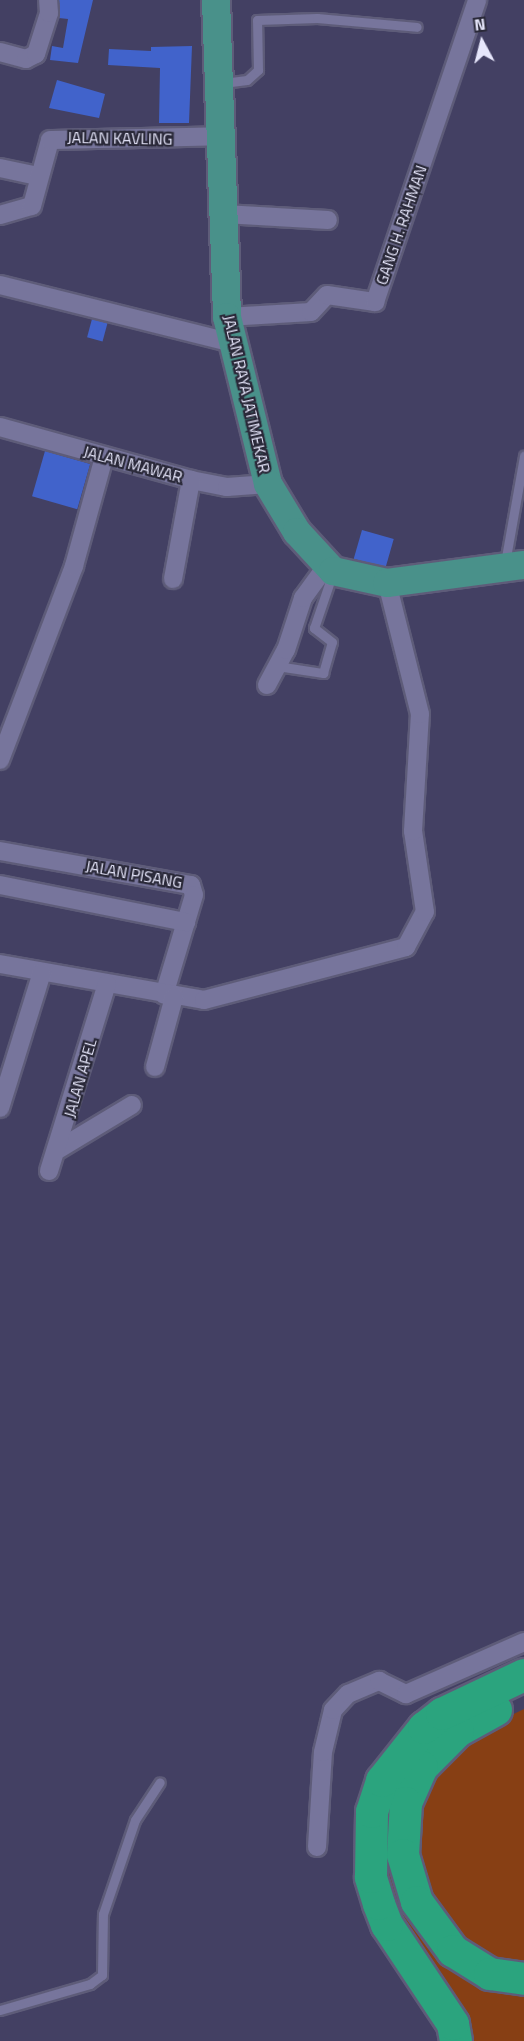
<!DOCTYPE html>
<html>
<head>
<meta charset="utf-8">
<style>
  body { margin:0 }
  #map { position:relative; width:524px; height:2041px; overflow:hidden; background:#434063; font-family:"Titillium Web",sans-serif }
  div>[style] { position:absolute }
  .green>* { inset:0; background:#873f14 }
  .building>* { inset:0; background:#4163cb; transform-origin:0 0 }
  .roads { filter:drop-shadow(2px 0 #5e5c79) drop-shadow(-2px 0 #5e5c79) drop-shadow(0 2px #5e5c79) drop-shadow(0 -2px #5e5c79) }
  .service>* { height:9px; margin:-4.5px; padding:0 4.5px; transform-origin:4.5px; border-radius:4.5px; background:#77759c }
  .minor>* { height:18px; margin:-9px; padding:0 9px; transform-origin:9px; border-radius:9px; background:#77759c }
  .primary>* { height:28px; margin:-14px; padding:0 14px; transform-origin:14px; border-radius:14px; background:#49918a }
  .motorway>* { height:32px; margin:-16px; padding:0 16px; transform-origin:16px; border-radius:16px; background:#2ba47e }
  span { translate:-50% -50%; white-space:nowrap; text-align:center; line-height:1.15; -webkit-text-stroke:4.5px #2a2939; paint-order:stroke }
  .street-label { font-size:16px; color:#e6e6fb }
  .north { position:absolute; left:452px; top:12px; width:60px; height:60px; -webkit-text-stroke:4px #2a2939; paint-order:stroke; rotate:353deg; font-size:16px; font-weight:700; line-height:24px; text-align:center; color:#e6e6fb }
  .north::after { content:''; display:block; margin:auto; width:21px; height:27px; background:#e6e6fb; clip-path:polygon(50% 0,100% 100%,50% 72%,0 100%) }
</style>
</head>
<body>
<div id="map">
  <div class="green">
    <i style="clip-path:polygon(524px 1709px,524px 1969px,491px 1966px,421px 1905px,409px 1804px,474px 1733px)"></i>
    <i style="clip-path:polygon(390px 1787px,392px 1810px,385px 1850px,410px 1921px,430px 1948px,455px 1967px,524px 1983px,524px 2041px,469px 2041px,388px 1912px,380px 1810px)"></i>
  </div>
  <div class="building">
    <i style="clip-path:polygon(59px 0,93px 0,78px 63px,50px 60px,52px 46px,63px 48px,68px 19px,59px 18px)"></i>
    <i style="clip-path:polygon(192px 46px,189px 123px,159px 123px,160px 68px,108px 65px,109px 49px,151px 51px,151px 47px)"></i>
    <i style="clip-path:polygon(57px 80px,105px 94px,99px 118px,49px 108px)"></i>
    <i style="left:92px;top:319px;width:16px;height:19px;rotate:15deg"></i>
    <i style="left:45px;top:451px;width:47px;height:47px;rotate:16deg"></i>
    <i style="left:362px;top:530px;width:33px;height:30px;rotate:16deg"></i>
  </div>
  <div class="roads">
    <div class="service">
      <i style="left:223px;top:83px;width:24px;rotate:-7deg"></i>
      <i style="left:247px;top:80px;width:15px;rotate:-42deg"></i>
      <i style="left:258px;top:70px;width:50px;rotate:-91.1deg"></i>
      <i style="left:257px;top:20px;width:60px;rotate:-1.9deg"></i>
      <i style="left:317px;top:18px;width:100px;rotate:5.1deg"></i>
      <i style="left:505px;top:563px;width:109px;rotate:-79.9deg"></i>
      <i style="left:277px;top:666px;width:47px;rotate:8.7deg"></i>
      <i style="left:323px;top:673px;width:32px;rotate:-74deg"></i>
      <i style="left:332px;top:642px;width:23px;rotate:-142deg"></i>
      <i style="left:314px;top:628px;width:56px;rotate:-71.2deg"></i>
      <i style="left:0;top:2010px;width:94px;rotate:-16.1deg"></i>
      <i style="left:90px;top:1984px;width:15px;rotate:-37deg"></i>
      <i style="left:102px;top:1975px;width:61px;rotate:-89.1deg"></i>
      <i style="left:103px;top:1914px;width:99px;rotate:-71.2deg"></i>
      <i style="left:135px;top:1820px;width:45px;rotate:-56.7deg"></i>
    </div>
    <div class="minor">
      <i style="left:0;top:52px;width:27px;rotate:15deg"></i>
      <i style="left:26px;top:59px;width:11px;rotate:-27deg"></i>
      <i style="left:36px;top:54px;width:43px;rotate:-72.4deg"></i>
      <i style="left:49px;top:13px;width:13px;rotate:-94deg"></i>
      <i style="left:0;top:168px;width:39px;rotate:12deg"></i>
      <i style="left:224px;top:214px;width:104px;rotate:3.3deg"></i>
      <i style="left:0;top:215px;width:33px;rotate:-16deg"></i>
      <i style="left:32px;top:206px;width:68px;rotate:-74.7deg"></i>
      <i style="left:50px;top:140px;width:172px;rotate:-1.3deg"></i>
      <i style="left:0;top:285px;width:240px;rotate:14deg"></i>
      <i style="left:227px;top:317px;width:84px;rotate:-3.4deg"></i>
      <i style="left:311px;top:312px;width:23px;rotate:-47deg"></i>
      <i style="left:327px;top:295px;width:49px;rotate:8.3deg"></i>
      <i style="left:375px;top:302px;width:319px;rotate:-71.3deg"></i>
      <i style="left:0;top:427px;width:198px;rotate:15.5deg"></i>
      <i style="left:191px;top:480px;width:37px;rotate:11deg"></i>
      <i style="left:227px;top:487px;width:41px;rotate:-4.2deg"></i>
      <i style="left:173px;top:579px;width:101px;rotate:-79.7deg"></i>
      <i style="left:267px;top:685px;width:40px;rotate:-62deg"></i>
      <i style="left:286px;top:650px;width:55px;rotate:-71.9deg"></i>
      <i style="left:303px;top:598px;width:39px;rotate:-54deg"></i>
      <i style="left:0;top:760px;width:208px;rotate:-69.1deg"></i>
      <i style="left:74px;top:566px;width:113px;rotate:-74.6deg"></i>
      <i style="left:0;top:851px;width:194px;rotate:10.1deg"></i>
      <i style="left:191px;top:885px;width:10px;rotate:73deg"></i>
      <i style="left:194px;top:895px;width:104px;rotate:106.7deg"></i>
      <i style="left:0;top:885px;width:190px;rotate:11.3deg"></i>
      <i style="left:0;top:964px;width:207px;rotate:10deg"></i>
      <i style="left:204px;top:1000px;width:209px;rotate:-14.7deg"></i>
      <i style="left:406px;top:947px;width:40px;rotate:-62deg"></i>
      <i style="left:425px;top:912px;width:82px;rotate:-98.4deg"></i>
      <i style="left:413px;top:831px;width:117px;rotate:-86.6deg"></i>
      <i style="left:420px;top:714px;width:135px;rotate:-104.1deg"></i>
      <i style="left:155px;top:1067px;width:73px;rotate:-74.8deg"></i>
      <i style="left:0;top:1108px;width:142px;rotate:-72.8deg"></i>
      <i style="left:59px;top:1149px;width:85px;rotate:-31.1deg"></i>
      <i style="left:49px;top:1171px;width:196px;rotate:-72.8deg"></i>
      <i style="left:317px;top:1847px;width:95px;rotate:-86.4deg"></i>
      <i style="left:323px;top:1752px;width:43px;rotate:-76.6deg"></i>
      <i style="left:333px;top:1710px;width:22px;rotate:-47deg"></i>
      <i style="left:348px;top:1694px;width:34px;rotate:-23deg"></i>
      <i style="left:379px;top:1681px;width:30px;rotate:26deg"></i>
      <i style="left:406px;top:1694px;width:129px;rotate:-23.8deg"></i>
    </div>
    <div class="primary">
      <i style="left:216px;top:0;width:317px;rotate:88deg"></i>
      <i style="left:227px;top:317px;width:172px;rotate:76.2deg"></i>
      <i style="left:268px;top:484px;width:56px;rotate:58.9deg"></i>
      <i style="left:297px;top:532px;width:53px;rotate:47.3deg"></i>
      <i style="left:333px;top:571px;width:55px;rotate:12.5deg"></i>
      <i style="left:387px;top:583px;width:138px;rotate:-7.5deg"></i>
    </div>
    <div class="motorway">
      <i style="left:496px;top:1710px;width:43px;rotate:151.1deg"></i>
      <i style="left:458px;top:1731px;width:51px;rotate:135deg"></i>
      <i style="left:422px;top:1767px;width:39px;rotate:114deg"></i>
      <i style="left:406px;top:1803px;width:52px;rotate:93.3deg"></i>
      <i style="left:403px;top:1855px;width:49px;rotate:73.4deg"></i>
      <i style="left:417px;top:1902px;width:61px;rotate:53.7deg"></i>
      <i style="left:453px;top:1951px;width:44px;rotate:31.9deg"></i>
      <i style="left:490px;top:1974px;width:34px;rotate:8deg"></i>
      <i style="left:456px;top:2041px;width:17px;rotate:-100deg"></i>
      <i style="left:453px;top:2024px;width:119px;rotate:-123.7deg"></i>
      <i style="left:387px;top:1925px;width:22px;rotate:-111deg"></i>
      <i style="left:379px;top:1904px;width:28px;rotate:-107deg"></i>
      <i style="left:371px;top:1877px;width:65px;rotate:-89.1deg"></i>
      <i style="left:372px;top:1812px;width:33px;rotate:-72deg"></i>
      <i style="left:382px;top:1781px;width:68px;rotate:-51.6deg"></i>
      <i style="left:424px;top:1728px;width:23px;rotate:-38deg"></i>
      <i style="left:442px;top:1714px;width:91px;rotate:-25.4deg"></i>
    </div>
  </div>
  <div class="street-label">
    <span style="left:120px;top:138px;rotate:1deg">JALAN KAVLING</span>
    <span style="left:401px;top:225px;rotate:-71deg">GANG H. RAHMAN</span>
    <span style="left:247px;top:394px;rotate:77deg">JALAN RAYA JATIMEKAR</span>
    <span style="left:133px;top:464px;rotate:15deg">JALAN MAWAR</span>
    <span style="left:134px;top:874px;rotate:10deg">JALAN PISANG</span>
    <span style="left:80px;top:1078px;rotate:-74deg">JALAN APEL</span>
  </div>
  <div class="north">N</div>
</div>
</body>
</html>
